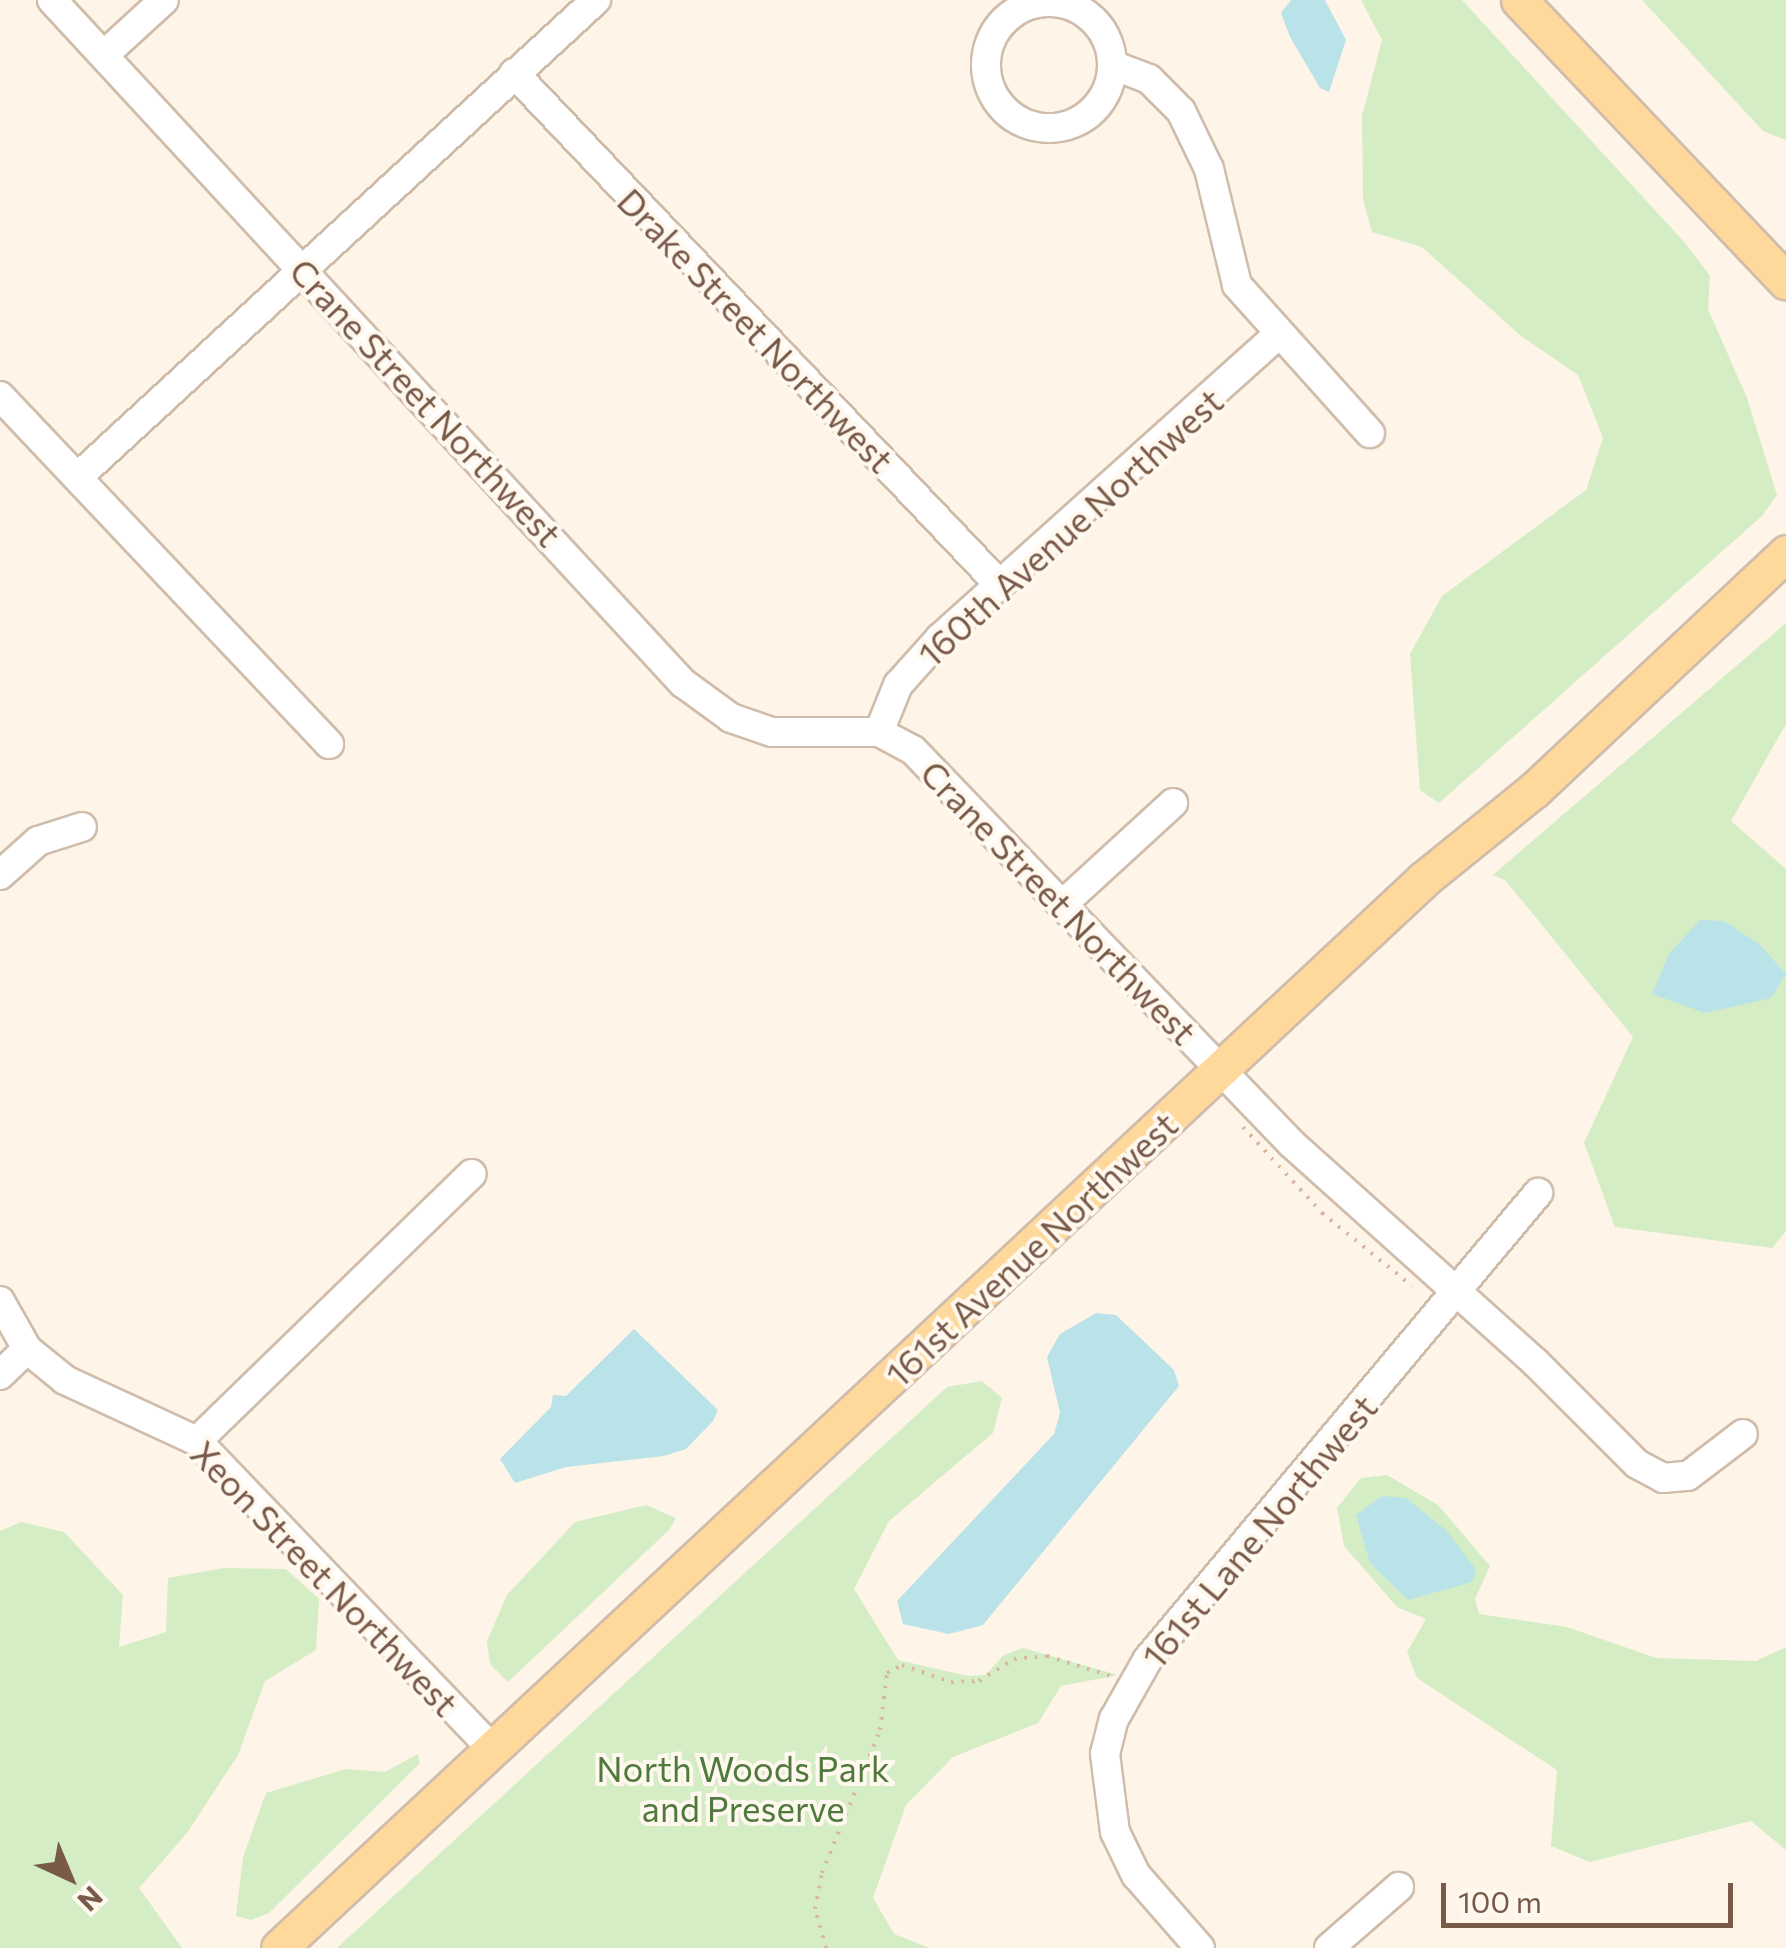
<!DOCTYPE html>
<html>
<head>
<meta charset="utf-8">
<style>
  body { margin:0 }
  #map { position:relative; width:1786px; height:1948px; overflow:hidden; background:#fef4e7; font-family:Commissioner,sans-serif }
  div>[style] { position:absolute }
  .green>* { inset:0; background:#d5edc4 }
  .water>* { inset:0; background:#b9e3e9 }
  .path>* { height:4px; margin-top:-2px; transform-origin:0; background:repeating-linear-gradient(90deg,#dab59f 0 2.5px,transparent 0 10.5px) }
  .roads { filter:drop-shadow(2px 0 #d0bcab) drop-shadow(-2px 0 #d0bcab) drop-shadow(0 2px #d0bcab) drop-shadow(0 -2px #d0bcab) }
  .minor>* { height:28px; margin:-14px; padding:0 14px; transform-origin:14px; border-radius:14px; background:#fff }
  .minor>.ring { margin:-14px; padding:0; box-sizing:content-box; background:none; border:28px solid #fff; border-radius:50% }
  .major>* { height:35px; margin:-17.5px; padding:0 17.5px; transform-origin:17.5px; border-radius:17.5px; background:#ffd99c }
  span { translate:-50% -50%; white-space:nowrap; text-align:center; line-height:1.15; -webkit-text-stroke:8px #fff8ee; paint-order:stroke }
  .street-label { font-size:35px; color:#795a49 }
  .park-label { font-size:35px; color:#507a3d }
  .north { position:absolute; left:20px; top:1828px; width:100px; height:100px; -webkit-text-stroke:8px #fff8ee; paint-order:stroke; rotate:136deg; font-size:28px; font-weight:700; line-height:40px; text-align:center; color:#795a49 }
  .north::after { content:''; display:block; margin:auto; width:35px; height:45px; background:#795a49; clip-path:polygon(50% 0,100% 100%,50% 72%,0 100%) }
  .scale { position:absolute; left:1441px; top:1883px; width:292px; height:45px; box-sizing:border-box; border:5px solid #795a49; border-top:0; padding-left:12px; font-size:30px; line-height:35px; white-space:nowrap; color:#795a49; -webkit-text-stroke:8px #fff8ee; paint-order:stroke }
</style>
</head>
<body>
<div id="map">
  <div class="green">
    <i style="clip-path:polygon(1361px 0,1462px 0,1686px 244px,1710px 276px,1708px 309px,1747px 398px,1777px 495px,1762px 516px,1439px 803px,1420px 790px,1410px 654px,1442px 596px,1586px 490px,1603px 438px,1578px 375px,1521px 336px,1422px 247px,1372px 232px,1363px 199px,1362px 116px,1382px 40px)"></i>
    <i style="clip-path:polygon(1642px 0,1786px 0,1786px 140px,1763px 131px)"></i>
    <i style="clip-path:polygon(1786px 623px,1786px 724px,1731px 821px,1786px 869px,1786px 1231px,1772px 1248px,1615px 1227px,1584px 1143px,1633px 1037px,1506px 881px,1493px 875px)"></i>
    <i style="clip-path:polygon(982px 1381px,1002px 1398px,993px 1433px,889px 1521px,854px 1589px,898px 1660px,968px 1676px,985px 1675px,1004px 1655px,1023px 1648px,1118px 1675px,1061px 1686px,1038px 1723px,953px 1757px,906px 1805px,873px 1898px,894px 1934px,930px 1948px,337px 1948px,947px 1387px)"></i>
    <i style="clip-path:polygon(1387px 1475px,1438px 1505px,1490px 1566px,1475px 1599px,1479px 1614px,1567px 1627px,1656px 1658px,1756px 1661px,1786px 1647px,1786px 1850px,1751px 1821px,1590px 1862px,1551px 1846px,1557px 1770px,1417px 1678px,1407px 1652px,1426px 1619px,1397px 1607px,1344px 1546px,1337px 1508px,1361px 1478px)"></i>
    <i style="clip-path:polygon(646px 1505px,676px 1518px,670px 1529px,508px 1682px,490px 1664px,487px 1641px,507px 1595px,575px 1522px)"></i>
    <i style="clip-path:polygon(21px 1522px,64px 1532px,123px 1595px,119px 1647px,166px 1632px,168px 1578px,224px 1568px,286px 1569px,319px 1599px,316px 1650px,265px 1681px,238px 1755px,187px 1833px,139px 1888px,182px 1948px,0 1948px,0 1531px)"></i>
    <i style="clip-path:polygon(418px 1754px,420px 1763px,269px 1913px,251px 1920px,236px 1916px,243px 1857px,266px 1793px,346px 1769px,385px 1772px)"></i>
  </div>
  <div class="water">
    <i style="clip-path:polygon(1291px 0,1325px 0,1346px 40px,1329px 92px,1320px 88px,1290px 37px,1281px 13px)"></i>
    <i style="clip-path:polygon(1700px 920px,1724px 921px,1759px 944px,1786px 974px,1771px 998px,1705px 1013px,1652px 994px,1669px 954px)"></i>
    <i style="clip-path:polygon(1096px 1313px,1116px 1315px,1174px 1370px,1179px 1386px,983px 1625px,949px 1634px,903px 1624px,897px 1601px,1054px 1434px,1060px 1413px,1047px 1357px,1060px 1334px)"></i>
    <i style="clip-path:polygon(634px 1329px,718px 1410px,713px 1421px,686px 1449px,664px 1456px,566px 1467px,515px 1483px,500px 1459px,551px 1407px,553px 1395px,566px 1396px)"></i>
    <i style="clip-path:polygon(1382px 1496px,1406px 1498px,1446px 1530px,1476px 1570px,1472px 1582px,1408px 1600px,1370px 1563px,1356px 1515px)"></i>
  </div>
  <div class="path">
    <i style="left:1033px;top:0;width:4px;rotate:90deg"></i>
    <i style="left:1243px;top:1127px;width:117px;rotate:47.4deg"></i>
    <i style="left:1322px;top:1213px;width:116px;rotate:39deg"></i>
    <i style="left:826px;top:1948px;width:41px;rotate:-105.8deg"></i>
    <i style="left:815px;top:1909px;width:37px;rotate:-79deg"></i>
    <i style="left:822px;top:1873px;width:154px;rotate:-67.9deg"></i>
    <i style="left:880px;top:1730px;width:57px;rotate:-83deg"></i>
    <i style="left:887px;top:1673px;width:17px;rotate:-28deg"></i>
    <i style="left:902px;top:1665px;width:52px;rotate:19.1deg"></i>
    <i style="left:951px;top:1682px;width:28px;rotate:-2deg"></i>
    <i style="left:979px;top:1681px;width:41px;rotate:-32.2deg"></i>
    <i style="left:1014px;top:1659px;width:33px;rotate:-5deg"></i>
    <i style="left:1047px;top:1656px;width:67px;rotate:17.4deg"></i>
  </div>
  <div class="roads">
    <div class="minor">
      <i style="left:52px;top:0;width:930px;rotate:47.27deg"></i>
      <i style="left:683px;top:683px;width:59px;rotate:36.1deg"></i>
      <i style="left:731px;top:718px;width:43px;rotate:18.9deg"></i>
      <i style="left:772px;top:732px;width:107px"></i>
      <i style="left:879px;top:732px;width:38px;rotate:28deg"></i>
      <i style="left:913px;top:750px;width:547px;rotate:46.11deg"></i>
      <i style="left:1292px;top:1144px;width:326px;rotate:41.9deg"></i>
      <i style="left:1535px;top:1362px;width:144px;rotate:45deg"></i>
      <i style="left:1637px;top:1464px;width:30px;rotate:28deg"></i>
      <i style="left:1663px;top:1478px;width:25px;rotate:-5deg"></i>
      <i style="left:1688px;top:1476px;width:69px;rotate:-37.4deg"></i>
      <i class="ring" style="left:986px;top:2px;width:98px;height:98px"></i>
      <i style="left:104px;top:55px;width:81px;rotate:-42.5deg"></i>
      <i style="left:1115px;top:66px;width:36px;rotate:21deg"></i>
      <i style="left:1149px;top:79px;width:45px;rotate:45deg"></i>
      <i style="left:1181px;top:111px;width:64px;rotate:64.2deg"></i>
      <i style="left:1209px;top:169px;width:119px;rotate:76.4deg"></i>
      <i style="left:1237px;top:285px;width:199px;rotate:48.1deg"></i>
      <i style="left:514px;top:73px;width:705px;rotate:46.5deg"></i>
      <i style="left:0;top:396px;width:479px;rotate:46.6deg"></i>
      <i style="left:79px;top:476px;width:703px;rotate:-42.64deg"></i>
      <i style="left:879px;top:732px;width:51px;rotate:-68deg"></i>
      <i style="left:898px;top:685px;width:63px;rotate:-48.2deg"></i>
      <i style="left:940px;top:638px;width:454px;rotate:-41.9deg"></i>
      <i style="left:0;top:875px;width:51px;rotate:-41.8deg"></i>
      <i style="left:38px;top:841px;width:46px;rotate:-17.7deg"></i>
      <i style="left:1064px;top:903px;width:148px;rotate:-42.5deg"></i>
      <i style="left:0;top:1301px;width:55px;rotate:60.6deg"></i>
      <i style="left:0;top:1375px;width:37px;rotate:-44deg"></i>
      <i style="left:27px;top:1349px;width:49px;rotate:39.2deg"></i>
      <i style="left:65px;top:1380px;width:145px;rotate:24.8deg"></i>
      <i style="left:197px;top:1441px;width:426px;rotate:46.2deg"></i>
      <i style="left:197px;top:1441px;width:383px;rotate:-44.2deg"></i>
      <i style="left:1200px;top:1948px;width:97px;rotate:-131.2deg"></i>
      <i style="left:1136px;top:1875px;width:48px;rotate:-116deg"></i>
      <i style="left:1115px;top:1832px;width:79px;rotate:-97.3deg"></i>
      <i style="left:1105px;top:1754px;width:36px;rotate:-76deg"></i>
      <i style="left:1114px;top:1719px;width:69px;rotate:-60.5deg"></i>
      <i style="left:1148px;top:1659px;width:608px;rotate:-50.07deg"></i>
      <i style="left:1329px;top:1948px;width:93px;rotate:-41.1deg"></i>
    </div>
    <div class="major">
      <i style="left:1519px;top:0;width:388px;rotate:46.5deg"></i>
      <i style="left:279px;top:1948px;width:1566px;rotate:-43.03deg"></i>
      <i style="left:1424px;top:879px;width:141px;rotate:-39deg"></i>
      <i style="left:1534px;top:790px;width:346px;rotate:-43.2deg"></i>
    </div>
  </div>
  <div class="street-label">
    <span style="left:756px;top:330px;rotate:46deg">Drake Street Northwest</span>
    <span style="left:426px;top:402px;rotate:47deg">Crane Street Northwest</span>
    <span style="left:1070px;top:527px;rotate:-42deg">160th Avenue Northwest</span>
    <span style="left:1059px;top:902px;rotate:46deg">Crane Street Northwest</span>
    <span style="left:1031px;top:1249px;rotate:-43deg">161st Avenue Northwest</span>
    <span style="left:1259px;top:1531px;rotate:-50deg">161st Lane Northwest</span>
    <span style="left:325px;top:1578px;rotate:46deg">Xeon Street Northwest</span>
  </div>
  <div class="park-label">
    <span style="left:743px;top:1788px">North Woods Park<br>and Preserve</span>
  </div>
  <div class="north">N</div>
  <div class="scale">100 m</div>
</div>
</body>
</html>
